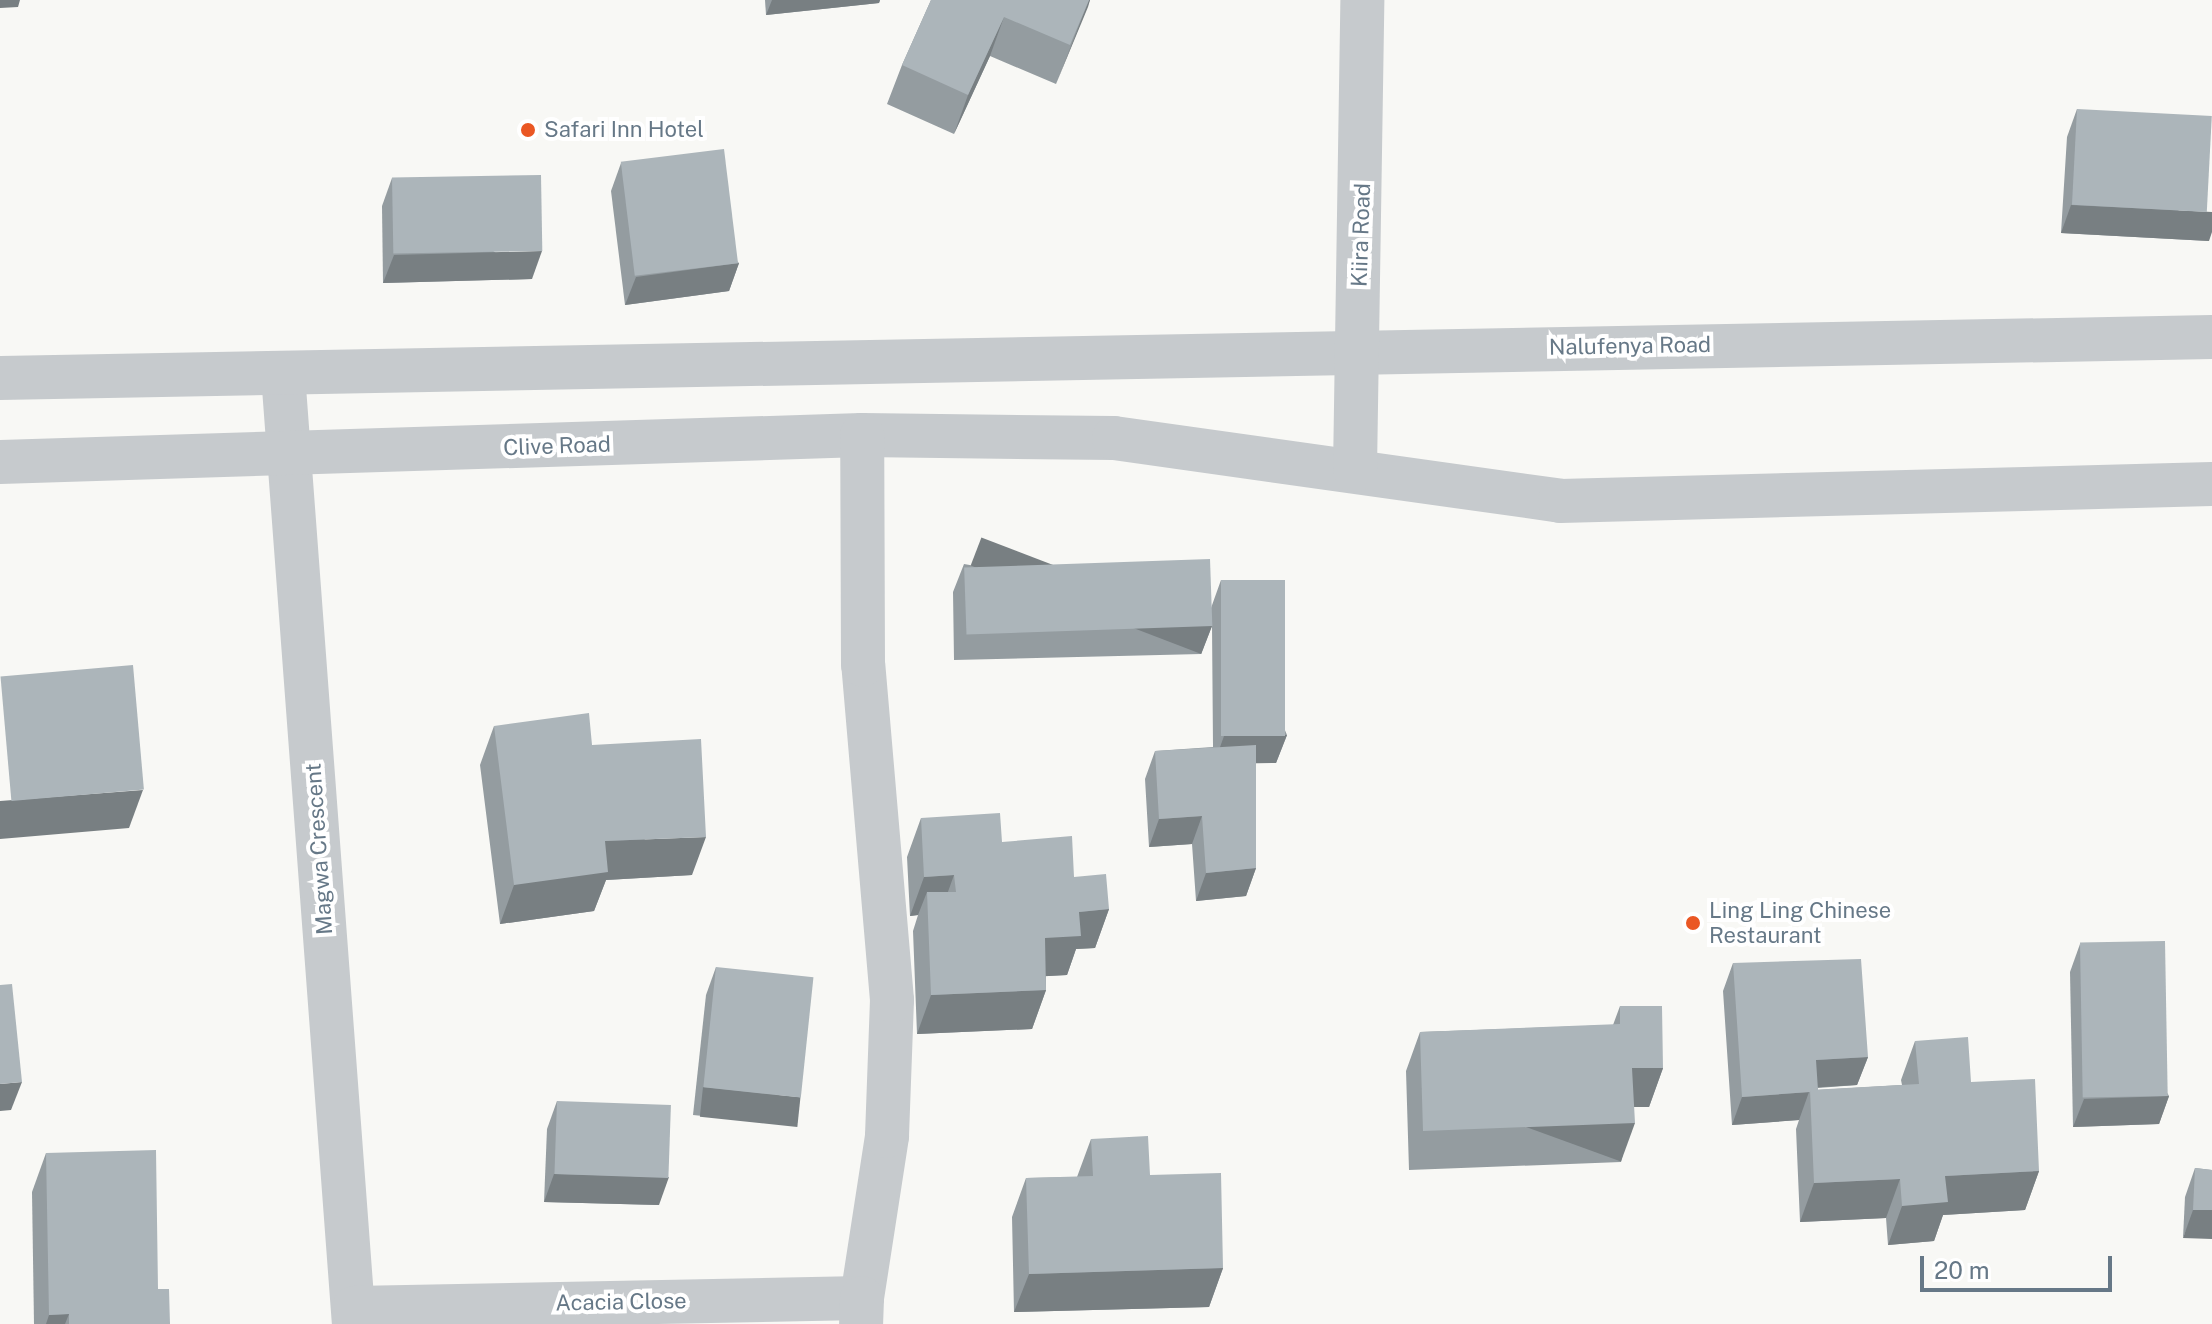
<!DOCTYPE html>
<html>
<head>
<meta charset="utf-8">
<style>
  body { margin:0 }
  #map { position:relative; width:2212px; height:1324px; overflow:hidden; background:#f8f8f5; font-family:"Public Sans",sans-serif }
  div>[style] { position:absolute }
  .minor>* { height:44px; margin:-22px; padding:0 22px; transform-origin:22px; border-radius:22px; background:#c6cacd }
  .wall>* { inset:0; background:#949ca0 }
  .shaded-wall>* { inset:0; background:#787f82; transform-origin:0 0 }
  .building>* { inset:0; background:#acb5ba; transform-origin:0 0 }
  .dots>* { width:22px; height:22px; translate:-50% -50%; box-sizing:border-box; border:4px solid #fff; border-radius:50% }
  span { translate:-50% -50%; white-space:nowrap; text-align:center; line-height:1.15; -webkit-text-stroke:8px #fff; paint-order:stroke }
  .poi-label { font-size:22px; color:#667887 }
  .left { translate:0 -50%; text-align:left }
  .street-label { font-size:22px; color:#667887 }
  .scale { position:absolute; left:1920px; top:1256px; width:192px; height:36px; box-sizing:border-box; border:4px solid #667887; border-top:0; padding-left:10px; font-size:24px; line-height:28px; white-space:nowrap; color:#667887; -webkit-text-stroke:6px #fff; paint-order:stroke }
</style>
</head>
<body>
<div id="map">
  <div class="minor">
    <i style="left:283px;top:374px;width:953px;rotate:85.73deg"></i>
    <i style="left:0;top:378px;width:2212px;rotate:-1.06deg"></i>
    <i style="left:0;top:462px;width:862px;rotate:-1.79deg"></i>
    <i style="left:862px;top:435px;width:252px;rotate:0.7deg"></i>
    <i style="left:1114px;top:438px;width:450px;rotate:8deg"></i>
    <i style="left:1560px;top:501px;width:652px;rotate:-1.49deg"></i>
    <i style="left:1355px;top:470px;width:470px;rotate:-89.1deg"></i>
    <i style="left:862px;top:1298px;width:164px;rotate:-81.2deg"></i>
    <i style="left:887px;top:1136px;width:136px;rotate:-87.9deg"></i>
    <i style="left:892px;top:1000px;width:336px;rotate:-94.9deg"></i>
    <i style="left:863px;top:665px;width:230px;rotate:-90.2deg"></i>
    <i style="left:354px;top:1308px;width:508px;rotate:-1.13deg"></i>
    <i style="left:862px;top:1298px;width:26px;rotate:92deg"></i>
  </div>
  <div class="wall">
    <i style="clip-path:polygon(765px 0,880px 0,879px 3px,766px 15px)"></i>
    <i style="clip-path:polygon(931px 0,1090px 0,1056px 84px,990px 56px,954px 134px,887px 104px,902px 65px)"></i>
    <i style="clip-path:polygon(2077px 109px,2209px 241px,2061px 233px,2067px 137px)"></i>
    <i style="clip-path:polygon(621px 163px,739px 263px,729px 291px,625px 305px,611px 191px)"></i>
    <i style="clip-path:polygon(392px 178px,532px 279px,383px 283px,382px 206px)"></i>
    <i style="clip-path:polygon(964px 564px,1211px 608px,1221px 580px,1287px 735px,1276px 763px,1256px 763px,1256px 868px,1246px 896px,1196px 901px,1192px 844px,1149px 847px,1145px 779px,1155px 751px,1213px 747px,1212px 626px,1201px 654px,954px 660px,953px 592px)"></i>
    <i style="clip-path:polygon(494px 726px,692px 875px,606px 880px,594px 911px,500px 924px,480px 765px)"></i>
    <i style="clip-path:polygon(921px 818px,1002px 842px,1074px 877px,1109px 909px,1095px 948px,1076px 949px,1067px 975px,1046px 976px,1046px 990px,1032px 1029px,917px 1034px,913px 931px,918px 915px,910px 916px,907px 857px)"></i>
    <i style="clip-path:polygon(2080px 944px,2169px 1096px,2159px 1124px,2073px 1127px,2070px 972px)"></i>
    <i style="clip-path:polygon(1733px 963px,1868px 1057px,1857px 1085px,1818px 1088px,1818px 1090px,1902px 1085px,1901px 1080px,1915px 1041px,1971px 1082px,2039px 1171px,2025px 1210px,1943px 1215px,1934px 1241px,1888px 1245px,1886px 1218px,1800px 1222px,1796px 1129px,1799px 1120px,1732px 1125px,1723px 991px)"></i>
    <i style="clip-path:polygon(716px 967px,790px 1125px,693px 1115px,706px 995px)"></i>
    <i style="clip-path:polygon(1620px 1006px,1663px 1068px,1649px 1107px,1634px 1107px,1621px 1162px,1409px 1170px,1406px 1071px,1420px 1032px,1613px 1025px)"></i>
    <i style="clip-path:polygon(557px 1101px,659px 1205px,544px 1202px,547px 1129px)"></i>
    <i style="clip-path:polygon(1091px 1139px,1150px 1175px,1223px 1268px,1209px 1307px,1014px 1312px,1012px 1217px,1026px 1178px,1077px 1177px)"></i>
    <i style="clip-path:polygon(46px 1153px,158px 1289px,170px 1324px,34px 1324px,32px 1192px)"></i>
    <i style="clip-path:polygon(2195px 1168px,2212px 1170px,2183px 1238px,2185px 1197px)"></i>
  </div>
  <div class="shaded-wall">
    <i style="clip-path:polygon(0 0,20px 0,18px 7px,0 8px)"></i>
    <i style="clip-path:polygon(772px 0,880px 0,879px 3px,766px 15px)"></i>
    <i style="clip-path:polygon(1089px 0,1090px 0,1088px 7px,1056px 84px)"></i>
    <i style="clip-path:polygon(1004px 17px,990px 56px,954px 134px,968px 95px)"></i>
    <i style="clip-path:polygon(2071px 205px,2212px 212px,2212px 232px,2209px 241px,2061px 233px)"></i>
    <i style="clip-path:polygon(542px 251px,532px 279px,383px 283px,394px 255px)"></i>
    <i style="clip-path:polygon(739px 263px,729px 291px,625px 305px,636px 277px)"></i>
    <i style="left:1212px;top:626px;width:30px;height:247px;rotate:111deg"></i>
    <i style="clip-path:polygon(1287px 735px,1276px 763px,1214px 764px,1224px 736px)"></i>
    <i style="clip-path:polygon(143px 790px,129px 828px,0 839px,0 801px)"></i>
    <i style="clip-path:polygon(1202px 816px,1192px 844px,1149px 847px,1159px 819px)"></i>
    <i style="clip-path:polygon(706px 837px,692px 875px,606px 880px,594px 911px,500px 924px,514px 885px,605px 841px)"></i>
    <i style="clip-path:polygon(1256px 868px,1246px 896px,1196px 901px,1206px 873px)"></i>
    <i style="clip-path:polygon(954px 875px,940px 914px,927px 892px,918px 915px,910px 916px,924px 877px)"></i>
    <i style="clip-path:polygon(1109px 909px,1095px 948px,1076px 949px,1067px 975px,1031px 977px,1045px 938px,1079px 912px)"></i>
    <i style="clip-path:polygon(1046px 990px,1032px 1029px,917px 1034px,931px 995px)"></i>
    <i style="clip-path:polygon(1868px 1057px,1857px 1085px,1806px 1088px,1816px 1060px)"></i>
    <i style="clip-path:polygon(1632px 1068px,1663px 1068px,1649px 1107px,1618px 1107px)"></i>
    <i style="clip-path:polygon(22px 1082px,11px 1110px,0 1111px,0 1084px)"></i>
    <i style="left:703px;top:1087px;width:98px;height:30px;rotate:6deg"></i>
    <i style="clip-path:polygon(1809px 1092px,1799px 1120px,1732px 1125px,1742px 1097px)"></i>
    <i style="clip-path:polygon(2169px 1096px,2159px 1124px,2073px 1127px,2084px 1099px)"></i>
    <i style="left:1635px;top:1123px;width:41px;height:212px;rotate:110deg"></i>
    <i style="clip-path:polygon(2039px 1171px,2025px 1210px,1943px 1215px,1934px 1241px,1888px 1245px,1902px 1206px,1945px 1176px)"></i>
    <i style="clip-path:polygon(554px 1174px,669px 1177px,659px 1205px,544px 1202px)"></i>
    <i style="clip-path:polygon(1900px 1179px,1886px 1218px,1800px 1222px,1814px 1183px)"></i>
    <i style="clip-path:polygon(2193px 1210px,2212px 1210px,2212px 1239px,2183px 1238px)"></i>
    <i style="clip-path:polygon(1223px 1268px,1209px 1307px,1014px 1312px,1029px 1274px)"></i>
    <i style="clip-path:polygon(69px 1314px,65px 1324px,46px 1324px,49px 1315px)"></i>
  </div>
  <div class="building">
    <i style="clip-path:polygon(931px 0,1089px 0,1070px 45px,1004px 17px,968px 95px,902px 65px)"></i>
    <i style="left:2077px;top:109px;width:135px;height:96px;rotate:3deg"></i>
    <i style="left:724px;top:149px;width:115px;height:104px;rotate:83deg"></i>
    <i style="left:541px;top:175px;width:76px;height:149px;rotate:89deg"></i>
    <i style="left:1210px;top:559px;width:67px;height:246px;rotate:88deg"></i>
    <i style="left:1221px;top:580px;width:64px;height:156px"></i>
    <i style="left:133px;top:665px;width:125px;height:133px;rotate:85deg"></i>
    <i style="clip-path:polygon(589px 713px,592px 745px,701px 739px,706px 837px,605px 841px,608px 872px,514px 885px,494px 726px)"></i>
    <i style="clip-path:polygon(1256px 745px,1256px 868px,1206px 873px,1202px 816px,1159px 819px,1155px 751px)"></i>
    <i style="clip-path:polygon(1000px 813px,1002px 842px,1072px 836px,1074px 877px,1106px 874px,1109px 909px,1079px 912px,1081px 936px,1045px 938px,1046px 990px,931px 995px,927px 892px,956px 892px,954px 875px,924px 877px,921px 818px)"></i>
    <i style="left:2165px;top:941px;width:155px;height:85px;rotate:89deg"></i>
    <i style="clip-path:polygon(1861px 959px,1868px 1057px,1816px 1060px,1818px 1090px,1810px 1090px,1810px 1092px,1742px 1097px,1733px 963px)"></i>
    <i style="left:716px;top:967px;width:98px;height:121px;rotate:6deg"></i>
    <i style="clip-path:polygon(12px 984px,22px 1082px,0 1084px,0 985px)"></i>
    <i style="clip-path:polygon(1620px 1006px,1662px 1006px,1663px 1068px,1632px 1068px,1635px 1123px,1423px 1131px,1420px 1032px,1620px 1024px)"></i>
    <i style="clip-path:polygon(1968px 1037px,1971px 1082px,2035px 1079px,2039px 1171px,1945px 1176px,1948px 1202px,1902px 1206px,1900px 1179px,1814px 1183px,1810px 1090px,1919px 1084px,1915px 1041px)"></i>
    <i style="left:557px;top:1101px;width:114px;height:73px;rotate:2deg"></i>
    <i style="clip-path:polygon(1148px 1136px,1150px 1175px,1221px 1173px,1223px 1268px,1029px 1274px,1026px 1178px,1093px 1176px,1091px 1139px)"></i>
    <i style="clip-path:polygon(156px 1150px,158px 1289px,169px 1289px,170px 1324px,69px 1324px,69px 1314px,49px 1315px,46px 1153px)"></i>
    <i style="clip-path:polygon(2195px 1168px,2212px 1170px,2212px 1210px,2193px 1210px)"></i>
  </div>
  <div class="dots">
    <i style="left:528px;top:130px;background:#ea5723"></i>
    <i style="left:1693px;top:923px;background:#ea5723"></i>
  </div>
  <div class="poi-label">
    <span class="left" style="left:544px;top:130px">Safari Inn Hotel</span>
    <span class="left" style="left:1709px;top:923px">Ling Ling Chinese<br>Restaurant</span>
  </div>
  <div class="street-label">
    <span style="left:1361px;top:235px;rotate:-88deg">Kiira Road</span>
    <span style="left:1630px;top:346px;rotate:-1deg">Nalufenya Road</span>
    <span style="left:557px;top:446px;rotate:-2deg">Clive Road</span>
    <span style="left:319px;top:849px;rotate:-94deg">Magwa Crescent</span>
    <span style="left:621px;top:1302px;rotate:-1deg">Acacia Close</span>
  </div>
  <div class="scale">20 m</div>
</div>
</body>
</html>
